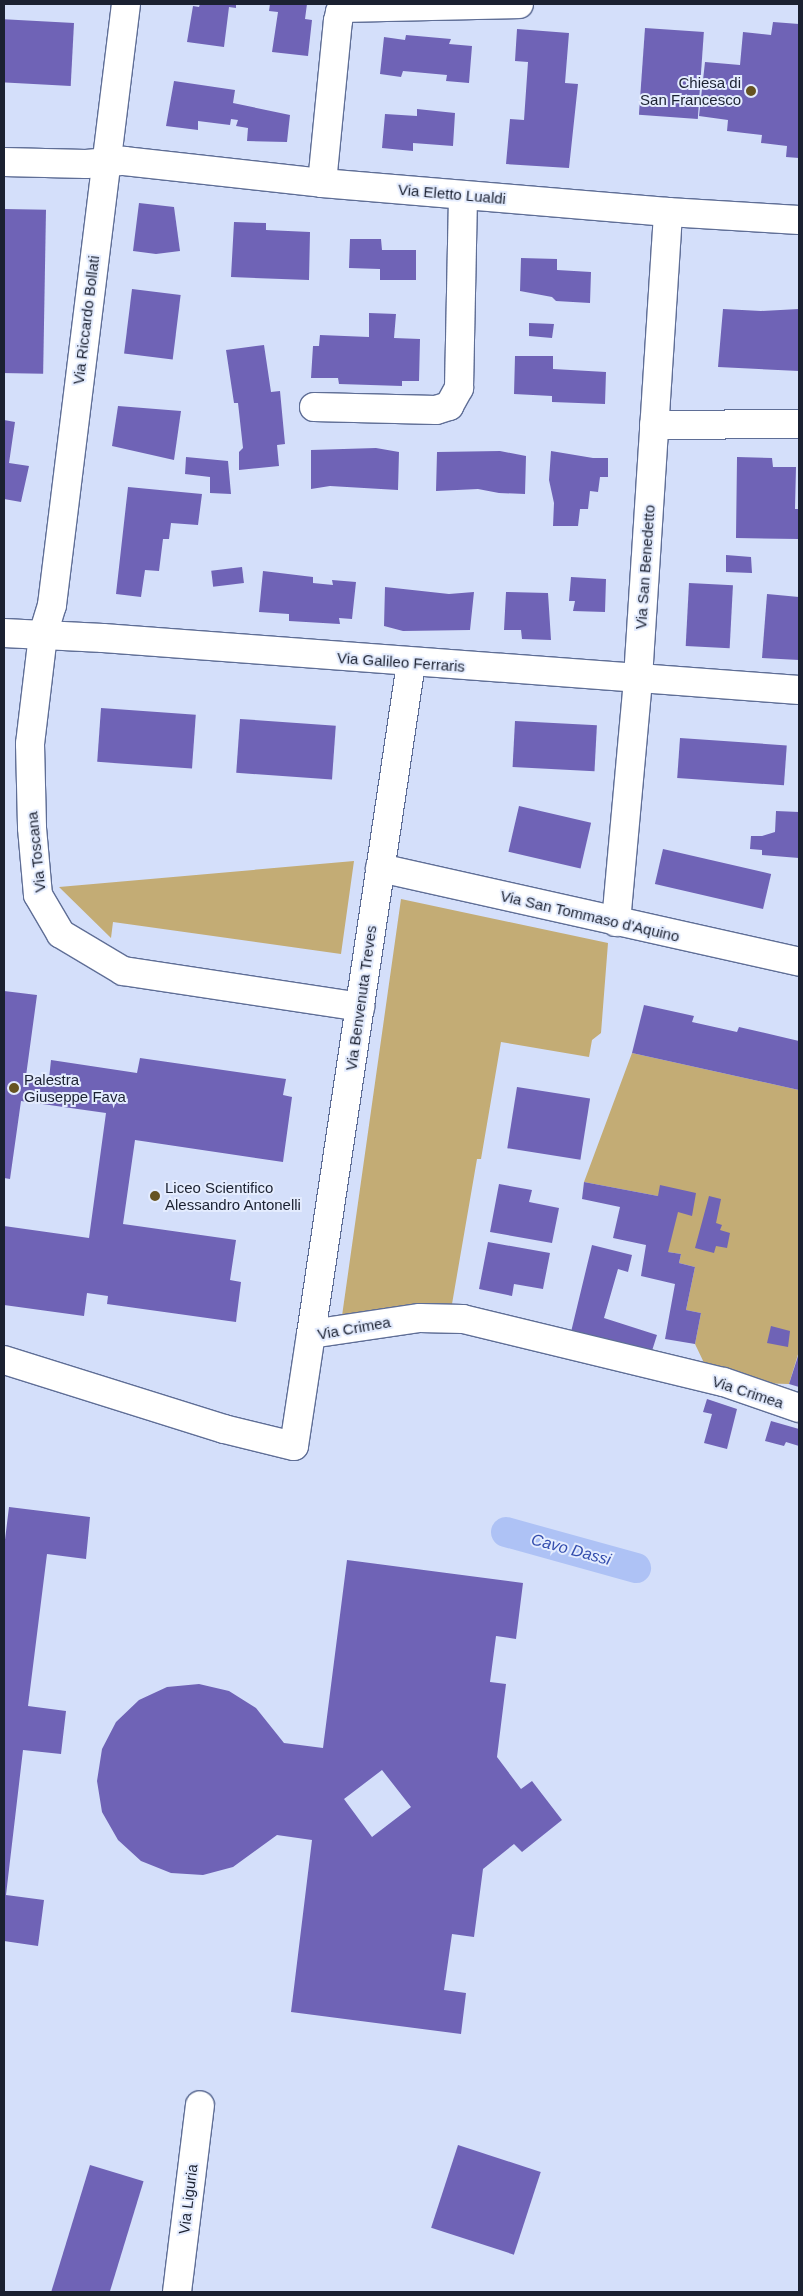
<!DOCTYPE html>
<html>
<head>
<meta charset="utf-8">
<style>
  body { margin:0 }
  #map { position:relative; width:803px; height:2296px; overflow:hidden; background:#d4dffa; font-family:Arial,sans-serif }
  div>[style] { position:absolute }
  .green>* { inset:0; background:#c3ac75 }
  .canal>* { height:30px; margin:-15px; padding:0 15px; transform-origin:15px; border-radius:15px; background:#aec2f5 }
  .building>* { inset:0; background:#6f63b6; transform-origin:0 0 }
  .roads { filter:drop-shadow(1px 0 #5f6e96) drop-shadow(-1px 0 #5f6e96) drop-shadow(0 1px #5f6e96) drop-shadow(0 -1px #5f6e96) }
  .minor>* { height:28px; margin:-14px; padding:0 14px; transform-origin:14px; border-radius:14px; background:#fff }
  .dots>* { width:14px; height:14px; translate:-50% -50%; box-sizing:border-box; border:2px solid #e4ecfe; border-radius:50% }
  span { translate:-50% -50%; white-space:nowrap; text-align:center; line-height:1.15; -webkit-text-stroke:4px #e4ecfe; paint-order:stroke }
  .poi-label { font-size:15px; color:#1b2131 }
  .right { translate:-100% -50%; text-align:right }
  .left { translate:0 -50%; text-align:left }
  .street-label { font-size:15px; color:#1b2131 }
  .water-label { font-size:16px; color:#334dad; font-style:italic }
  .frame { position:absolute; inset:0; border:5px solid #1b2131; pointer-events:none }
</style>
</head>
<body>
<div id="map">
  <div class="green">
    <i style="clip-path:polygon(354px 861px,341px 954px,113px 922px,111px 938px,59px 887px)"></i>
    <i style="clip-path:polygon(401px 899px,608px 943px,601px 1033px,592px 1040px,589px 1057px,501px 1042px,481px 1159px,477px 1159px,452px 1304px,342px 1316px)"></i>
    <i style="clip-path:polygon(632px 1053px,799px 1090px,799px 1351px,789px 1384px,757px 1383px,706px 1367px,695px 1344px,701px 1313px,686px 1310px,695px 1267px,679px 1263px,681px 1254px,668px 1252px,658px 1196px,584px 1182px)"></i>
  </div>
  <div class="canal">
    <i style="left:506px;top:1532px;width:135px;rotate:15.5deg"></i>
  </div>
  <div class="building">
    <i style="clip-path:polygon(200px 4px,236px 4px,236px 8px,229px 7px,224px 47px,187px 42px,193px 6px,199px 7px)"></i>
    <i style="clip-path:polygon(270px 4px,307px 4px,305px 19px,312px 20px,308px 56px,272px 52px,278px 12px,269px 11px)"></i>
    <i style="clip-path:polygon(773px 22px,799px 24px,799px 158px,786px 157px,787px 146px,761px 143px,762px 135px,727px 131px,728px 120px,699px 116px,705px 62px,740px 65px,743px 32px,771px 35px)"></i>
    <i style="left:74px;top:23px;width:63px;height:70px;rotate:93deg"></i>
    <i style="left:645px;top:28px;width:59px;height:87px;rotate:4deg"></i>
    <i style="clip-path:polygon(517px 29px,569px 33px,565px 83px,578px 84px,569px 168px,506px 164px,510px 119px,524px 120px,528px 62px,515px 61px)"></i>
    <i style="clip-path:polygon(406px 35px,451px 39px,449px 44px,472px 46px,469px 83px,446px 81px,447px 75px,403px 71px,401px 77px,380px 74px,384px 37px,405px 40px)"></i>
    <i style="clip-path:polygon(174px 81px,235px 90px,233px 103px,290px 115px,287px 142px,247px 141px,248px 128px,236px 126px,238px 120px,231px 119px,230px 125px,198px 121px,198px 130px,166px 126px)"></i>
    <i style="clip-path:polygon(417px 109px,455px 113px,453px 146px,413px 143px,413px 151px,382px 148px,385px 114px,417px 116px)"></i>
    <i style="clip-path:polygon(139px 203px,174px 207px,180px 251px,156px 254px,133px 251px)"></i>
    <i style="left:4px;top:209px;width:42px;height:164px;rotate:1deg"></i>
    <i style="clip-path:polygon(234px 222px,266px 223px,266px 230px,310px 232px,309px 280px,231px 277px)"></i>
    <i style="clip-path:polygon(350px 239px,381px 239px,382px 250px,416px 250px,416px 280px,380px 280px,380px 269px,349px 268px)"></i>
    <i style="clip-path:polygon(521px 258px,557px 259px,557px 270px,591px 272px,590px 303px,556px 301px,552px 297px,520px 291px)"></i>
    <i style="left:132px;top:289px;width:49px;height:65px;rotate:7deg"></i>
    <i style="clip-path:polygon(723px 309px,761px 311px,799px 309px,799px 371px,718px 367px)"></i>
    <i style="clip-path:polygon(369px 313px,396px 314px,394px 338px,420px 339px,419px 381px,402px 381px,402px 386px,339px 384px,338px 378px,311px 378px,313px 346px,319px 346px,320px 335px,369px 337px)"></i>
    <i style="clip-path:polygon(529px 323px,554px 324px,552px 338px,529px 336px)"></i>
    <i style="clip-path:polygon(264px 345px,271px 392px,280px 391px,285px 444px,277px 445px,279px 466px,239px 470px,239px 452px,243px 448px,238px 403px,234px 403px,226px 350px)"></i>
    <i style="clip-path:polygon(515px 356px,553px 356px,553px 369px,606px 372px,605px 404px,552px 402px,552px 396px,514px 394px)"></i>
    <i style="clip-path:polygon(118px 406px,181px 411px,174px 460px,112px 446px)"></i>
    <i style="clip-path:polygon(4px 420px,15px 422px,9px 463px,29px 466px,21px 502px,4px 499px)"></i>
    <i style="clip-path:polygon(376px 448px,399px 452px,398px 490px,330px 486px,311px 489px,311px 450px)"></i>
    <i style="clip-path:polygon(500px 451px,526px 456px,525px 494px,499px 493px,478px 489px,436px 491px,437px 452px)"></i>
    <i style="clip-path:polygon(551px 451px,593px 458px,608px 458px,608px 477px,600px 477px,598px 492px,590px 491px,588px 509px,580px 509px,578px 526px,553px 526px,554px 503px,549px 480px)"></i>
    <i style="clip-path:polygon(186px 457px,228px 461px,231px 494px,210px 493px,210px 477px,185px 474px)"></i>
    <i style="clip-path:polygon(737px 457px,772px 458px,773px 467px,796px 467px,795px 509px,799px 509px,799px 539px,736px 538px)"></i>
    <i style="clip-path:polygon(128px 487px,202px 494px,198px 525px,171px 523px,169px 539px,163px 539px,159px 571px,145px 570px,141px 597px,116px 594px)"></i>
    <i style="clip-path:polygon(726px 555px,751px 557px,752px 573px,726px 572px)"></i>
    <i style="left:242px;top:567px;width:16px;height:31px;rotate:83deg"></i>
    <i style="clip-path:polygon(263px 571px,313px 577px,313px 583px,333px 585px,332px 580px,356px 582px,352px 619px,339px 618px,340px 624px,289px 621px,289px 614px,259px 612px)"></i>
    <i style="clip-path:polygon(571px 577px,606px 579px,605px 612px,573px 611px,575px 601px,569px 601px)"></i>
    <i style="left:689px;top:583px;width:44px;height:63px;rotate:3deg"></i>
    <i style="clip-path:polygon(385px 587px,449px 594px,474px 592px,470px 630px,403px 631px,384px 626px)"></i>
    <i style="clip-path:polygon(506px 592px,548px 593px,551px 640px,522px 639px,521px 630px,504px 630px)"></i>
    <i style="clip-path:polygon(767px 594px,799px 597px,799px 660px,762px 658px)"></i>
    <i style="left:101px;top:708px;width:95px;height:54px;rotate:4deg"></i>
    <i style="left:240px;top:719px;width:96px;height:54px;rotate:4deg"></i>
    <i style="left:515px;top:721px;width:82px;height:46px;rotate:3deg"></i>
    <i style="left:680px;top:738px;width:107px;height:40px;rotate:4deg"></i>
    <i style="left:519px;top:806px;width:74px;height:47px;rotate:13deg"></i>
    <i style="clip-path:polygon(776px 811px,799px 812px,799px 858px,762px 855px,762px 850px,750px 849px,751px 836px,762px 836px,775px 832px)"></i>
    <i style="left:663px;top:849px;width:111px;height:36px;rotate:13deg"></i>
    <i style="clip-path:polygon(4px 991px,37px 995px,26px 1076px,49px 1079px,51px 1060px,137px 1073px,140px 1058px,286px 1079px,283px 1095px,292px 1097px,283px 1162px,135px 1140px,123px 1224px,236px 1240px,230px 1280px,241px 1282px,236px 1322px,107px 1304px,108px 1296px,87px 1293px,84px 1316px,4px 1305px,4px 1226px,89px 1238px,106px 1113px,21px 1101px,10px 1179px,4px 1178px)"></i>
    <i style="clip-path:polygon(644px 1005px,694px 1016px,692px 1022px,737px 1032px,739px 1027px,799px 1041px,799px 1090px,632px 1053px)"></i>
    <i style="left:517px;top:1087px;width:74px;height:62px;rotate:9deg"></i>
    <i style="clip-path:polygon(584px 1182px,658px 1196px,660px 1185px,696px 1193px,692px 1216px,678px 1212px,668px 1252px,681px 1254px,679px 1263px,695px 1267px,686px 1310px,701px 1313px,695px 1344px,665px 1339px,675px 1284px,641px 1276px,646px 1245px,613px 1238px,620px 1207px,582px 1199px)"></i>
    <i style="clip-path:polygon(499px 1184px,532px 1190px,529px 1202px,559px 1208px,552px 1243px,490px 1232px)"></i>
    <i style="clip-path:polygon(709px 1196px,721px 1199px,716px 1223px,722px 1225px,720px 1230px,730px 1233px,727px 1248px,716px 1246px,714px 1253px,695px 1248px)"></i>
    <i style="clip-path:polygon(488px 1242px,550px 1253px,543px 1289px,514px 1284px,512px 1296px,479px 1289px)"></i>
    <i style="clip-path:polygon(592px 1245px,632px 1255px,628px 1272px,618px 1269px,604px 1318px,657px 1335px,651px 1354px,571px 1332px)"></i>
    <i style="clip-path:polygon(771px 1326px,790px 1331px,788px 1347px,767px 1343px)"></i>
    <i style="clip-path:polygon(799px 1353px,799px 1387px,789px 1384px)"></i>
    <i style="clip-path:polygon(707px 1399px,737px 1409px,727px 1449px,704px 1443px,712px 1414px,703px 1412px)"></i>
    <i style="clip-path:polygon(771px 1421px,799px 1429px,799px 1446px,786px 1442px,784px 1446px,765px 1441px)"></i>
    <i style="clip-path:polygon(9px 1507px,90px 1517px,86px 1559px,47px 1554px,28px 1706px,66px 1711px,61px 1754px,23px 1750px,6px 1895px,44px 1900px,38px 1946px,4px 1941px,4px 1548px)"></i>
    <i style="clip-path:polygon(evenodd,347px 1560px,523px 1583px,516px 1639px,496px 1636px,490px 1682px,506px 1684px,497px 1757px,521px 1789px,532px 1781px,562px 1820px,522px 1852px,514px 1844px,483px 1869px,474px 1937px,452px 1934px,444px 1990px,466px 1993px,461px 2034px,291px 2012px,312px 1840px,277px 1835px,233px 1867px,203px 1875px,171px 1873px,141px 1861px,118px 1840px,102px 1812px,97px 1781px,102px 1749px,116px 1722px,139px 1700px,167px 1687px,199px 1684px,229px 1691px,256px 1708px,284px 1743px,323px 1748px,347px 1560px,382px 1770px,411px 1807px,372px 1837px,344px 1799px,382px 1770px)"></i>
    <i style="left:458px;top:2145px;width:87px;height:87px;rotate:18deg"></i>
    <i style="left:90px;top:2165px;width:56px;height:132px;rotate:17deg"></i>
  </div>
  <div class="roads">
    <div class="minor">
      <i style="left:126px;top:4px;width:606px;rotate:97.02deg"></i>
      <i style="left:52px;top:605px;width:31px;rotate:107deg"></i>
      <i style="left:43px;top:635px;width:110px;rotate:96.8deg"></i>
      <i style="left:30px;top:744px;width:84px;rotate:88.6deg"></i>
      <i style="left:32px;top:828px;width:67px;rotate:84.9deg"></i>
      <i style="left:38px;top:895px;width:45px;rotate:59.5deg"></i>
      <i style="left:61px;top:934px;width:72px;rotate:30.8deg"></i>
      <i style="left:123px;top:971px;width:240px;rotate:8.6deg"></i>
      <i style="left:4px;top:162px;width:82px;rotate:1.4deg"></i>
      <i style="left:86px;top:164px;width:38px;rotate:-5deg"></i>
      <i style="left:124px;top:161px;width:199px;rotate:6.3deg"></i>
      <i style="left:322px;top:183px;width:347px;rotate:4.8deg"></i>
      <i style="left:668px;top:212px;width:131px;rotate:3.5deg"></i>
      <i style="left:322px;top:183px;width:163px;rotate:-84.4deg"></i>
      <i style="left:338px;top:21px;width:9px;rotate:-77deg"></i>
      <i style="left:340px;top:12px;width:6px;rotate:-45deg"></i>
      <i style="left:344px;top:8px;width:175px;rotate:-1.3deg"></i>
      <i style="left:314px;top:407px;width:122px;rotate:1.4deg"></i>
      <i style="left:436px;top:410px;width:14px;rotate:-17deg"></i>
      <i style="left:449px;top:406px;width:21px;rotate:-61deg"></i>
      <i style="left:459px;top:388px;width:193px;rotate:-88.8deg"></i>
      <i style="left:654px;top:425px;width:145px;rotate:-0.4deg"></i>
      <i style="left:4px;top:633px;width:99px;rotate:2.9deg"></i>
      <i style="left:103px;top:638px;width:698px;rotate:4.27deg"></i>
      <i style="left:380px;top:868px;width:429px;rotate:12.6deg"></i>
      <i style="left:616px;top:922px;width:245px;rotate:-84.8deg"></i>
      <i style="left:638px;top:678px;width:467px;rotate:-86.3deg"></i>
      <i style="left:311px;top:1334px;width:678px;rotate:-81.52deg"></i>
      <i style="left:4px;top:1360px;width:231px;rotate:17.4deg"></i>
      <i style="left:224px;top:1429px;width:72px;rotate:13.7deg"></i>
      <i style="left:294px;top:1446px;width:113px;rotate:-81.4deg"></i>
      <i style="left:311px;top:1334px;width:110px;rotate:-8.4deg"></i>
      <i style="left:420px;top:1318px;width:43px;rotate:1.3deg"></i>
      <i style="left:463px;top:1319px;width:268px;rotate:13.6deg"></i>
      <i style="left:724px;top:1382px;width:79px;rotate:19.1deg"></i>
      <i style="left:177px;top:2292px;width:188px;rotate:-83deg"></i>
    </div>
  </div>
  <div class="dots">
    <i style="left:751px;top:91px;background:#665321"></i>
    <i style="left:14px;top:1088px;background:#665321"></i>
    <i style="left:155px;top:1196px;background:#665321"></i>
  </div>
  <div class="poi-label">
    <span class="right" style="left:741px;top:91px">Chiesa di<br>San Francesco</span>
    <span class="left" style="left:24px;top:1088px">Palestra<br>Giuseppe Fava</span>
    <span class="left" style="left:165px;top:1196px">Liceo Scientifico<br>Alessandro Antonelli</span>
  </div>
  <div class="street-label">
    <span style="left:452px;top:194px;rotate:5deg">Via Eletto Lualdi</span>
    <span style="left:86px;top:320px;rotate:-83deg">Via Riccardo Bollati</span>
    <span style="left:645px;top:567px;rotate:-86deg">Via San Benedetto</span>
    <span style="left:401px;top:662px;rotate:4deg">Via Galileo Ferraris</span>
    <span style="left:36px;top:852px;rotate:-96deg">Via Toscana</span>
    <span style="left:590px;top:916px;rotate:13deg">Via San Tommaso d'Aquino</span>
    <span style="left:361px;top:998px;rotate:-82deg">Via Benvenuta Treves</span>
    <span style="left:354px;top:1328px;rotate:-10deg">Via Crimea</span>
    <span style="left:748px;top:1392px;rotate:18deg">Via Crimea</span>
    <span style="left:188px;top:2199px;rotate:-83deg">Via Liguria</span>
  </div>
  <div class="water-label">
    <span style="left:571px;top:1550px;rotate:15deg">Cavo Dassi</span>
  </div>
  <div class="frame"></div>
</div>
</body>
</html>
